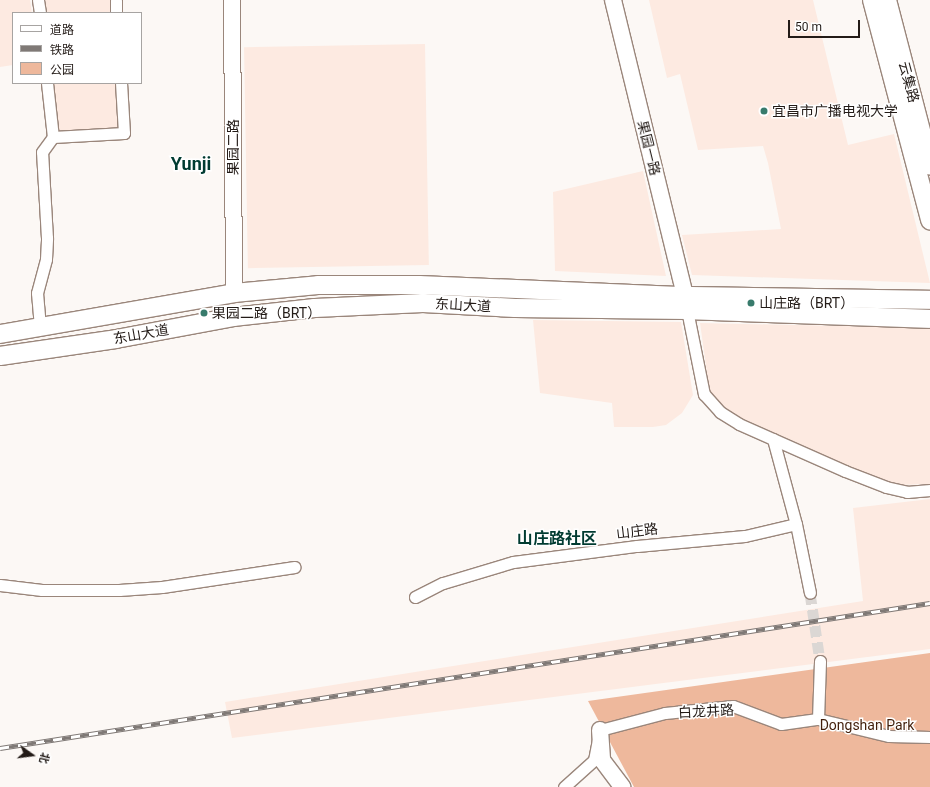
<!DOCTYPE html>
<html>
<head>
<meta charset="utf-8">
<style>
  body { margin:0 }
  #map { position:relative; width:930px; height:787px; overflow:hidden; background:#fcf8f5; font-family:Roboto,"Noto Sans SC",sans-serif }
  div>[style] { position:absolute }
  .built>* { inset:0; background:#fdeae1; transform-origin:0 0 }
  .green>* { inset:0; background:#eeb89c }
  .street-tunnel>* { height:11px; margin-top:-5.5px; transform-origin:0; background:repeating-linear-gradient(90deg,#dbd7d4 0 11px,transparent 0 16.5px) }
  .roads { filter:drop-shadow(1px 0 #9a867b) drop-shadow(-1px 0 #9a867b) drop-shadow(0 1px #9a867b) drop-shadow(0 -1px #9a867b) }
  .street>* { height:11px; margin:-5.5px; padding:0 5.5px; transform-origin:5.5px; border-radius:5.5px; background:#fff }
  .secondary>* { height:16px; margin:-8px; padding:0 8px; transform-origin:8px; border-radius:8px; background:#fff }
  .primary>* { height:18px; margin:-9px; padding:0 9px; transform-origin:9px; border-radius:9px; background:#fff }
  .rail>* { height:4.5px; margin-top:-2.25px; transform-origin:0; background:repeating-linear-gradient(90deg,#fff 0 9px,#7f7976 0 18px); box-sizing:border-box; border-block:1px solid #7f7976 }
  .dots>* { width:11px; height:11px; translate:-50% -50%; box-sizing:border-box; border:2px solid #fff; border-radius:50% }
  span { translate:-50% -50%; white-space:nowrap; text-align:center; line-height:1.15; -webkit-text-stroke:3px #fff; paint-order:stroke }
  .street-label { font-size:14px; color:#231b17 }
  .poi-label { font-size:14px; color:#231b17 }
  .left { translate:0 -50%; text-align:left }
  .park-label { font-size:14px; color:#411e0a }
  .quarter-label { font-size:16px; color:#003b31; font-weight:700 }
  .district-label { font-size:18px; color:#003b31; font-weight:700 }
  .legend { position:absolute; left:12px; top:12px; width:130px; height:72px; box-sizing:border-box; background:#fff; border:1px solid #a7a4a2; margin:0; padding:5px 7px; list-style:none; font-size:12px; color:#231b17 }
  .legend li { display:flex; align-items:center; gap:8px; height:20px }
  .legend b { width:20px; border:1px solid #a7a4a2 }
  .north { position:absolute; left:12px; top:735px; width:40px; height:40px; -webkit-text-stroke:3px #fff; paint-order:stroke; rotate:104deg; font-size:11px; font-weight:700; line-height:16px; text-align:center; color:#231b17 }
  .north::after { content:''; display:block; margin:auto; width:14px; height:18px; background:#231b17; clip-path:polygon(50% 0,100% 100%,50% 72%,0 100%) }
  .scale { position:absolute; left:788px; top:20px; width:72px; height:18px; box-sizing:border-box; border:2px solid #231b17; border-top:0; padding-left:5px; font-size:12px; line-height:14px; white-space:nowrap; color:#231b17; -webkit-text-stroke:3px #fff; paint-order:stroke }
</style>
</head>
<body>
<div id="map">
  <div class="built">
    <i style="clip-path:polygon(0 0,30px 0,32px 13px,13px 13px,13px 65px,0 67px)"></i>
    <i style="left:41px;top:0;width:69px;height:13px"></i>
    <i style="clip-path:polygon(649px 0,813px 0,848px 145px,894px 134px,930px 283px,692px 275px,682px 235px,781px 229px,768px 163px,763px 146px,698px 150px,680px 74px,667px 78px)"></i>
    <i style="left:425px;top:44px;width:221px;height:181px;rotate:89deg"></i>
    <i style="left:49px;top:83px;width:68px;height:52px"></i>
    <i style="clip-path:polygon(643px 171px,666px 276px,555px 271px,553px 192px)"></i>
    <i style="clip-path:polygon(533px 320px,681px 322px,693px 395px,682px 413px,666px 425px,653px 427px,614px 427px,612px 403px,540px 393px)"></i>
    <i style="clip-path:polygon(700px 323px,930px 328px,930px 484px,899px 485px,874px 478px,744px 420px,724px 409px,710px 394px)"></i>
    <i style="clip-path:polygon(930px 499px,930px 649px,232px 738px,225px 702px,863px 601px,853px 508px)"></i>
  </div>
  <div class="green">
    <i style="clip-path:polygon(930px 653px,930px 787px,634px 787px,588px 701px)"></i>
  </div>
  <div class="street-tunnel">
    <i style="left:810px;top:593px;width:69px;rotate:81.6deg"></i>
  </div>
  <div class="roads">
    <div class="street">
      <i style="left:38px;top:0;width:13px;rotate:81deg"></i>
      <i style="left:116px;top:0;width:13px;rotate:90deg"></i>
      <i style="left:47px;top:83px;width:54px;rotate:83.7deg"></i>
      <i style="left:687px;top:310px;width:86px;rotate:78.6deg"></i>
      <i style="left:704px;top:394px;width:24px;rotate:48deg"></i>
      <i style="left:720px;top:412px;width:22px;rotate:32deg"></i>
      <i style="left:739px;top:424px;width:116px;rotate:23.9deg"></i>
      <i style="left:845px;top:471px;width:44px;rotate:21.3deg"></i>
      <i style="left:886px;top:487px;width:22px;rotate:13deg"></i>
      <i style="left:907px;top:492px;width:23px;rotate:-5deg"></i>
      <i style="left:40px;top:327px;width:34px;rotate:-95deg"></i>
      <i style="left:37px;top:293px;width:35px;rotate:-75deg"></i>
      <i style="left:46px;top:259px;width:21px;rotate:-87deg"></i>
      <i style="left:47px;top:238px;width:86px;rotate:-93.3deg"></i>
      <i style="left:42px;top:152px;width:19px;rotate:-54deg"></i>
      <i style="left:53px;top:137px;width:71px;rotate:-3.2deg"></i>
      <i style="left:124px;top:133px;width:50px;rotate:-93.4deg"></i>
      <i style="left:773px;top:439px;width:88px;rotate:74.9deg"></i>
      <i style="left:796px;top:524px;width:70px;rotate:78.5deg"></i>
      <i style="left:0;top:585px;width:42px;rotate:6.8deg"></i>
      <i style="left:42px;top:590px;width:77px"></i>
      <i style="left:119px;top:590px;width:43px;rotate:-4deg"></i>
      <i style="left:162px;top:587px;width:134px;rotate:-8.6deg"></i>
      <i style="left:415px;top:597px;width:31px;rotate:-27deg"></i>
      <i style="left:443px;top:583px;width:73px;rotate:-16.7deg"></i>
      <i style="left:513px;top:562px;width:125px;rotate:-7.4deg"></i>
      <i style="left:637px;top:546px;width:108px;rotate:-5.3deg"></i>
      <i style="left:745px;top:536px;width:52px;rotate:-13.2deg"></i>
      <i style="left:818px;top:719px;width:58px;rotate:-88deg"></i>
      <i style="left:564px;top:787px;width:40px;rotate:-42deg"></i>
      <i style="left:594px;top:760px;width:31px;rotate:-79deg"></i>
      <i style="left:600px;top:730px;width:67px;rotate:-14.7deg"></i>
      <i style="left:665px;top:713px;width:68px;rotate:-5.9deg"></i>
      <i style="left:733px;top:706px;width:51px;rotate:20.6deg"></i>
      <i style="left:781px;top:724px;width:37px;rotate:-8deg"></i>
      <i style="left:818px;top:719px;width:73px;rotate:13.5deg"></i>
      <i style="left:889px;top:736px;width:41px;rotate:1.4deg"></i>
    </div>
    <div class="secondary">
      <i style="left:232px;top:0;width:293px;rotate:89.6deg"></i>
      <i style="left:613px;top:0;width:305px;rotate:76.3deg"></i>
      <i style="left:600px;top:730px;width:30px;rotate:86deg"></i>
      <i style="left:602px;top:760px;width:34px;rotate:53deg"></i>
    </div>
    <div class="primary">
      <i style="left:872px;top:0;width:228px;rotate:75.2deg"></i>
      <i style="left:887px;top:0;width:171px;rotate:75.4deg"></i>
      <i style="left:0;top:334px;width:238px;rotate:-9.9deg"></i>
      <i style="left:234px;top:293px;width:84px;rotate:-5.4deg"></i>
      <i style="left:318px;top:285px;width:101px"></i>
      <i style="left:419px;top:285px;width:266px;rotate:2.4deg"></i>
      <i style="left:685px;top:296px;width:245px;rotate:0.9deg"></i>
      <i style="left:0;top:356px;width:117px;rotate:-8.3deg"></i>
      <i style="left:116px;top:339px;width:119px;rotate:-10.6deg"></i>
      <i style="left:233px;top:317px;width:82px;rotate:-6.3deg"></i>
      <i style="left:315px;top:308px;width:108px;rotate:-2.7deg"></i>
      <i style="left:423px;top:303px;width:92px;rotate:3.1deg"></i>
      <i style="left:515px;top:308px;width:172px;rotate:0.7deg"></i>
      <i style="left:687px;top:310px;width:243px;rotate:2.1deg"></i>
    </div>
  </div>
  <div class="rail">
    <i style="left:0;top:748px;width:941px;rotate:-8.86deg"></i>
  </div>
  <div class="dots">
    <i style="left:764px;top:111px;background:#387b6c"></i>
    <i style="left:751px;top:303px;background:#387b6c"></i>
    <i style="left:204px;top:313px;background:#387b6c"></i>
  </div>
  <div class="street-label">
    <span style="left:909px;top:82px;rotate:75deg">云集路</span>
    <span style="left:233px;top:147px;rotate:-90deg">果园二路</span>
    <span style="left:649px;top:148px;rotate:76deg">果园一路</span>
    <span style="left:463px;top:305px;rotate:3deg">东山大道</span>
    <span style="left:141px;top:334px;rotate:-10deg">东山大道</span>
    <span style="left:637px;top:531px;rotate:-7deg">山庄路</span>
    <span style="left:706px;top:711px;rotate:-3deg">白龙井路</span>
  </div>
  <div class="poi-label">
    <span class="left" style="left:772px;top:111px">宜昌市广播电视大学</span>
    <span class="left" style="left:759px;top:303px">山庄路（BRT）</span>
    <span class="left" style="left:212px;top:313px">果园二路（BRT）</span>
  </div>
  <div class="park-label">
    <span style="left:867px;top:725px">Dongshan Park</span>
  </div>
  <div class="quarter-label">
    <span style="left:557px;top:539px">山庄路社区</span>
  </div>
  <div class="district-label">
    <span style="left:191px;top:164px">Yunji</span>
  </div>
  <ul class="legend">
  <li><b style="height:5px;background:#fff"></b>道路</li>
  <li><b style="height:5px;background:#7f7976"></b>铁路</li>
  <li><b style="height:11px;background:#eeb89c"></b>公园</li>
  </ul>
  <div class="north">北</div>
  <div class="scale">50 m</div>
</div>
</body>
</html>
